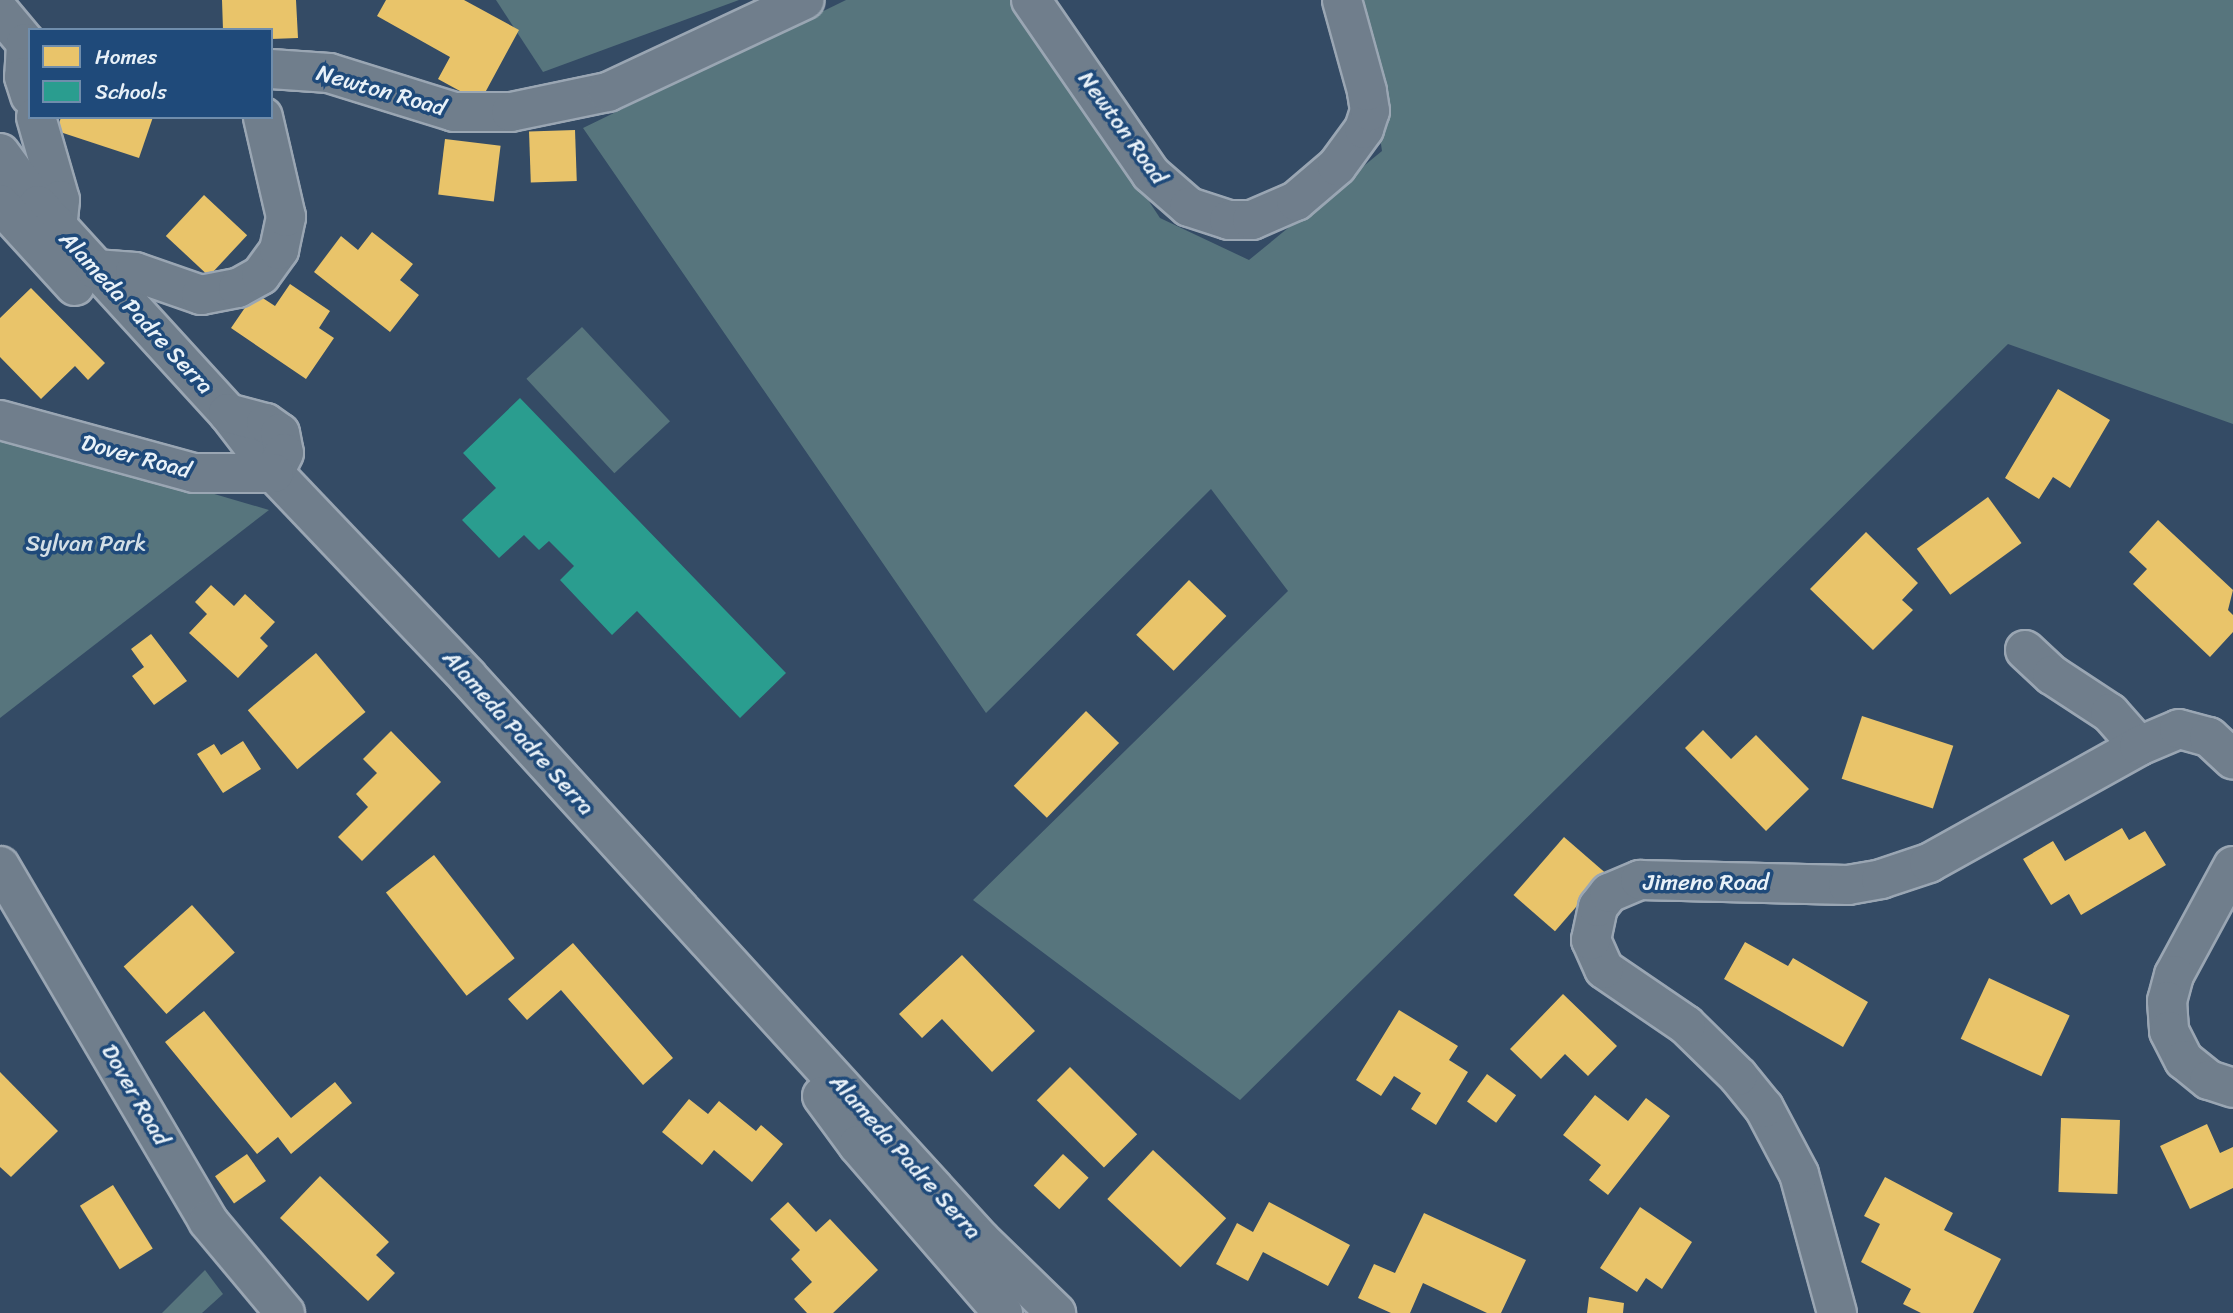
<!DOCTYPE html>
<html>
<head>
<meta charset="utf-8">
<style>
  body { margin:0 }
  #map { position:relative; width:2233px; height:1313px; overflow:hidden; background:#344b65; font-family:Sriracha,sans-serif }
  div>[style] { position:absolute }
  .green>* { inset:0; background:#57757d; transform-origin:0 0 }
  .homes>* { inset:0; background:#e9c46a; transform-origin:0 0 }
  .schools>* { inset:0; background:#2a9d8f }
  .roads { filter:drop-shadow(2px 0 #9aa6b3) drop-shadow(-2px 0 #9aa6b3) drop-shadow(0 2px #9aa6b3) drop-shadow(0 -2px #9aa6b3) }
  .minor>* { height:38px; margin:-19px; padding:0 19px; transform-origin:19px; border-radius:19px; background:#707e8c }
  span { translate:-50% -50%; white-space:nowrap; text-align:center; line-height:1.15; -webkit-text-stroke:7px #1f4a7a; paint-order:stroke }
  .street-label { font-size:23px; color:#e8f1f8 }
  .park-label { font-size:23px; color:#d3dfe6 }
  .legend { position:absolute; left:28px; top:28px; width:245px; height:91px; box-sizing:border-box; background:#1f4a7a; border:2px solid #6f8dac; margin:0; padding:9px 12px; list-style:none; font-size:21px; color:#e8f1f8 }
  .legend li { display:flex; align-items:center; gap:14px; height:35px }
  .legend b { width:35px; border:2px solid #6f8dac }
</style>
</head>
<body>
<div id="map">
  <div class="green">
    <i style="clip-path:polygon(496px 0,739px 0,543px 72px)"></i>
    <i style="clip-path:polygon(846px 0,1016px 0,1160px 218px,1249px 260px,1382px 151px,1360px 0,2233px 0,2233px 424px,2008px 344px,1240px 1100px,973px 900px,1288px 591px,1211px 489px,986px 713px,583px 128px)"></i>
    <i style="left:582px;top:327px;width:129px;height:76px;rotate:47deg"></i>
    <i style="clip-path:polygon(0 431px,269px 510px,0 718px)"></i>
    <i style="clip-path:polygon(205px 1270px,223px 1294px,202px 1313px,162px 1313px)"></i>
  </div>
  <div class="homes">
    <i style="clip-path:polygon(222px 0,296px 0,298px 38px,271px 39px,271px 30px,223px 30px)"></i>
    <i style="clip-path:polygon(386px 0,464px 0,519px 30px,480px 102px,438px 79px,450px 57px,377px 16px)"></i>
    <i style="clip-path:polygon(61px 117px,153px 117px,139px 158px,57px 131px)"></i>
    <i style="left:575px;top:130px;width:51px;height:46px;rotate:88deg"></i>
    <i style="left:445px;top:139px;width:56px;height:56px;rotate:7deg"></i>
    <i style="left:204px;top:195px;width:59px;height:56px;rotate:43deg"></i>
    <i style="clip-path:polygon(372px 232px,413px 264px,400px 280px,419px 295px,390px 332px,314px 272px,341px 236px,358px 250px)"></i>
    <i style="clip-path:polygon(290px 284px,330px 311px,319px 328px,334px 338px,306px 379px,231px 328px,255px 293px,275px 306px)"></i>
    <i style="clip-path:polygon(31px 288px,105px 363px,88px 380px,75px 366px,41px 399px,0 357px,0 318px)"></i>
    <i style="clip-path:polygon(2058px 389px,2110px 420px,2070px 488px,2053px 477px,2039px 499px,2005px 478px)"></i>
    <i style="left:1988px;top:497px;width:57px;height:88px;rotate:54deg"></i>
    <i style="clip-path:polygon(2158px 520px,2233px 590px,2228px 610px,2233px 615px,2233px 632px,2210px 657px,2133px 584px,2147px 569px,2129px 552px)"></i>
    <i style="clip-path:polygon(1866px 532px,1918px 583px,1902px 600px,1913px 610px,1873px 650px,1810px 589px)"></i>
    <i style="left:1189px;top:580px;width:52px;height:76px;rotate:44deg"></i>
    <i style="clip-path:polygon(211px 585px,234px 606px,245px 594px,275px 622px,260px 638px,268px 646px,238px 678px,189px 633px,207px 614px,195px 602px)"></i>
    <i style="clip-path:polygon(151px 634px,187px 681px,154px 705px,132px 676px,144px 667px,131px 649px)"></i>
    <i style="left:316px;top:653px;width:77px;height:89px;rotate:50deg"></i>
    <i style="left:1086px;top:711px;width:46px;height:104px;rotate:44deg"></i>
    <i style="left:1862px;top:716px;width:96px;height:66px;rotate:18deg"></i>
    <i style="clip-path:polygon(1703px 730px,1731px 759px,1756px 735px,1809px 789px,1766px 831px,1685px 748px)"></i>
    <i style="clip-path:polygon(391px 731px,441px 782px,362px 861px,338px 837px,368px 807px,356px 794px,377px 773px,363px 759px)"></i>
    <i style="clip-path:polygon(243px 741px,261px 769px,223px 793px,197px 754px,214px 744px,221px 755px)"></i>
    <i style="clip-path:polygon(2122px 828px,2129px 840px,2145px 831px,2166px 865px,2081px 915px,2069px 894px,2051px 905px,2023px 859px,2053px 841px,2065px 861px)"></i>
    <i style="left:1564px;top:837px;width:55px;height:77px;rotate:41deg"></i>
    <i style="left:434px;top:855px;width:131px;height:61px;rotate:52deg"></i>
    <i style="left:192px;top:905px;width:64px;height:92px;rotate:48deg"></i>
    <i style="clip-path:polygon(1745px 942px,1788px 966px,1793px 958px,1868px 1002px,1843px 1047px,1724px 979px)"></i>
    <i style="clip-path:polygon(573px 943px,673px 1058px,643px 1085px,561px 990px,527px 1020px,508px 999px)"></i>
    <i style="clip-path:polygon(962px 955px,1035px 1031px,992px 1072px,942px 1019px,922px 1038px,899px 1014px)"></i>
    <i style="left:1989px;top:978px;width:89px;height:67px;rotate:25deg"></i>
    <i style="clip-path:polygon(1563px 994px,1617px 1046px,1588px 1076px,1565px 1054px,1541px 1079px,1510px 1049px)"></i>
    <i style="clip-path:polygon(1399px 1010px,1458px 1046px,1449px 1060px,1468px 1072px,1436px 1125px,1411px 1109px,1421px 1093px,1394px 1076px,1381px 1096px,1356px 1080px)"></i>
    <i style="clip-path:polygon(204px 1011px,291px 1118px,335px 1082px,352px 1103px,291px 1154px,278px 1137px,257px 1154px,165px 1042px)"></i>
    <i style="left:1070px;top:1067px;width:95px;height:47px;rotate:45deg"></i>
    <i style="clip-path:polygon(0 1072px,58px 1131px,11px 1177px,0 1167px)"></i>
    <i style="left:1487px;top:1074px;width:36px;height:34px;rotate:36deg"></i>
    <i style="clip-path:polygon(1595px 1095px,1628px 1121px,1646px 1098px,1670px 1116px,1608px 1195px,1589px 1180px,1601px 1165px,1563px 1135px)"></i>
    <i style="clip-path:polygon(689px 1099px,708px 1114px,719px 1101px,756px 1131px,761px 1125px,783px 1144px,752px 1182px,714px 1150px,702px 1165px,662px 1132px)"></i>
    <i style="left:2061px;top:1118px;width:59px;height:74px;rotate:2deg"></i>
    <i style="clip-path:polygon(2207px 1124px,2220px 1153px,2233px 1147px,2233px 1188px,2190px 1209px,2160px 1146px)"></i>
    <i style="left:1153px;top:1150px;width:100px;height:67px;rotate:43deg"></i>
    <i style="left:247px;top:1154px;width:33px;height:39px;rotate:55deg"></i>
    <i style="left:1063px;top:1154px;width:35px;height:43px;rotate:43deg"></i>
    <i style="clip-path:polygon(320px 1176px,389px 1242px,376px 1255px,395px 1273px,368px 1301px,280px 1218px)"></i>
    <i style="clip-path:polygon(1885px 1177px,1953px 1213px,1944px 1230px,2001px 1259px,1973px 1313px,1921px 1313px,1903px 1304px,1911px 1289px,1861px 1262px,1880px 1224px,1864px 1216px)"></i>
    <i style="left:113px;top:1185px;width:75px;height:39px;rotate:58deg"></i>
    <i style="clip-path:polygon(788px 1202px,816px 1232px,830px 1219px,878px 1270px,833px 1313px,807px 1313px,794px 1299px,812px 1282px,791px 1259px,800px 1250px,770px 1219px)"></i>
    <i style="clip-path:polygon(1269px 1202px,1350px 1245px,1328px 1286px,1263px 1252px,1248px 1281px,1216px 1264px,1237px 1223px,1253px 1232px)"></i>
    <i style="clip-path:polygon(1640px 1207px,1692px 1242px,1662px 1289px,1646px 1278px,1637px 1292px,1600px 1268px)"></i>
    <i style="clip-path:polygon(1424px 1213px,1526px 1260px,1501px 1313px,1487px 1313px,1423px 1283px,1410px 1313px,1391px 1313px,1358px 1298px,1374px 1264px,1395px 1273px)"></i>
    <i style="clip-path:polygon(1589px 1297px,1624px 1303px,1623px 1313px,1587px 1313px)"></i>
  </div>
  <div class="schools">
    <i style="clip-path:polygon(520px 398px,786px 673px,740px 718px,637px 611px,612px 635px,560px 580px,574px 566px,549px 541px,539px 550px,524px 535px,499px 558px,462px 520px,496px 488px,463px 453px)"></i>
  </div>
  <div class="roads">
    <div class="minor">
      <i style="left:1031px;top:0;width:211px;rotate:55.4deg"></i>
      <i style="left:1151px;top:174px;width:50px;rotate:41deg"></i>
      <i style="left:1189px;top:207px;width:42px;rotate:18deg"></i>
      <i style="left:1229px;top:220px;width:23px"></i>
      <i style="left:1252px;top:220px;width:48px;rotate:-23.4deg"></i>
      <i style="left:1296px;top:201px;width:54px;rotate:-40.5deg"></i>
      <i style="left:1337px;top:166px;width:46px;rotate:-53.9deg"></i>
      <i style="left:1364px;top:129px;width:19px;rotate:-72deg"></i>
      <i style="left:1370px;top:111px;width:20px;rotate:-99deg"></i>
      <i style="left:1367px;top:91px;width:94px;rotate:-105.4deg"></i>
      <i style="left:0;top:12px;width:40px;rotate:50deg"></i>
      <i style="left:26px;top:43px;width:34px;rotate:93deg"></i>
      <i style="left:24px;top:77px;width:20px;rotate:72deg"></i>
      <i style="left:271px;top:69px;width:58px;rotate:3.9deg"></i>
      <i style="left:329px;top:73px;width:131px;rotate:17.3deg"></i>
      <i style="left:454px;top:112px;width:57px"></i>
      <i style="left:511px;top:112px;width:99px;rotate:-11.7deg"></i>
      <i style="left:608px;top:92px;width:217px;rotate:-25.1deg"></i>
      <i style="left:36px;top:117px;width:86px;rotate:73.9deg"></i>
      <i style="left:60px;top:200px;width:27px;rotate:96deg"></i>
      <i style="left:0;top:153px;width:64px;rotate:53.8deg"></i>
      <i style="left:38px;top:205px;width:282px;rotate:47.6deg"></i>
      <i style="left:228px;top:413px;width:76px;rotate:52.5deg"></i>
      <i style="left:274px;top:473px;width:280px;rotate:46.4deg"></i>
      <i style="left:467px;top:676px;width:763px;rotate:47.66deg"></i>
      <i style="left:981px;top:1240px;width:105px;rotate:44.2deg"></i>
      <i style="left:0;top:204px;width:111px;rotate:47.6deg"></i>
      <i style="left:95px;top:269px;width:40px;rotate:4.3deg"></i>
      <i style="left:135px;top:272px;width:70px;rotate:19.2deg"></i>
      <i style="left:201px;top:295px;width:38px;rotate:-11deg"></i>
      <i style="left:238px;top:288px;width:26px;rotate:-29deg"></i>
      <i style="left:261px;top:275px;width:31px;rotate:-54deg"></i>
      <i style="left:279px;top:250px;width:34px;rotate:-78deg"></i>
      <i style="left:286px;top:217px;width:103px;rotate:-103deg"></i>
      <i style="left:228px;top:413px;width:39px;rotate:15deg"></i>
      <i style="left:266px;top:423px;width:17px;rotate:36deg"></i>
      <i style="left:280px;top:433px;width:20px;rotate:79deg"></i>
      <i style="left:284px;top:453px;width:22px;rotate:117deg"></i>
      <i style="left:0;top:420px;width:201px;rotate:15.3deg"></i>
      <i style="left:194px;top:473px;width:80px"></i>
      <i style="left:2025px;top:650px;width:37px;rotate:43deg"></i>
      <i style="left:2052px;top:675px;width:69px;rotate:33.2deg"></i>
      <i style="left:2110px;top:713px;width:44px;rotate:48.7deg"></i>
      <i style="left:0;top:866px;width:411px;rotate:59.6deg"></i>
      <i style="left:208px;top:1221px;width:120px;rotate:50.1deg"></i>
      <i style="left:2233px;top:866px;width:124px;rotate:118.4deg"></i>
      <i style="left:2174px;top:975px;width:27px;rotate:105deg"></i>
      <i style="left:2167px;top:1001px;width:30px;rotate:86deg"></i>
      <i style="left:2169px;top:1031px;width:33px;rotate:63deg"></i>
      <i style="left:2184px;top:1060px;width:32px;rotate:39deg"></i>
      <i style="left:2209px;top:1080px;width:25px;rotate:18deg"></i>
      <i style="left:822px;top:1096px;width:61px;rotate:53.7deg"></i>
      <i style="left:858px;top:1145px;width:222px;rotate:49.2deg"></i>
      <i style="left:1837px;top:1313px;width:144px;rotate:-105.3deg"></i>
      <i style="left:1799px;top:1174px;width:75px;rotate:-117.9deg"></i>
      <i style="left:1764px;top:1108px;width:41px;rotate:-129.1deg"></i>
      <i style="left:1738px;top:1076px;width:73px;rotate:-135.6deg"></i>
      <i style="left:1686px;top:1025px;width:99px;rotate:-145.7deg"></i>
      <i style="left:1604px;top:969px;width:32px;rotate:-114deg"></i>
      <i style="left:1591px;top:940px;width:34px;rotate:-78deg"></i>
      <i style="left:1598px;top:907px;width:18px;rotate:-52deg"></i>
      <i style="left:1609px;top:893px;width:34px;rotate:-23deg"></i>
      <i style="left:1640px;top:880px;width:208px;rotate:1.4deg"></i>
      <i style="left:1848px;top:885px;width:34px;rotate:-10deg"></i>
      <i style="left:1881px;top:879px;width:51px;rotate:-18.4deg"></i>
      <i style="left:1929px;top:863px;width:240px;rotate:-29.1deg"></i>
      <i style="left:2139px;top:746px;width:43px;rotate:-23deg"></i>
      <i style="left:2179px;top:729px;width:31px;rotate:15deg"></i>
      <i style="left:2209px;top:737px;width:33px;rotate:43deg"></i>
    </div>
  </div>
  <div class="street-label">
    <span style="left:381px;top:91px;rotate:16deg">Newton Road</span>
    <span style="left:1122px;top:128px;rotate:54deg">Newton Road</span>
    <span style="left:136px;top:313px;rotate:47deg">Alameda Padre Serra</span>
    <span style="left:136px;top:457px;rotate:15deg">Dover Road</span>
    <span style="left:518px;top:733px;rotate:48deg">Alameda Padre Serra</span>
    <span style="left:1706px;top:883px">Jimeno Road</span>
    <span style="left:135px;top:1095px;rotate:60deg">Dover Road</span>
    <span style="left:905px;top:1157px;rotate:48deg">Alameda Padre Serra</span>
  </div>
  <div class="park-label">
    <span style="left:86px;top:544px">Sylvan Park</span>
  </div>
  <ul class="legend">
  <li><b style="height:19px;background:#e9c46a"></b>Homes</li>
  <li><b style="height:19px;background:#2a9d8f"></b>Schools</li>
  </ul>
</div>
</body>
</html>
